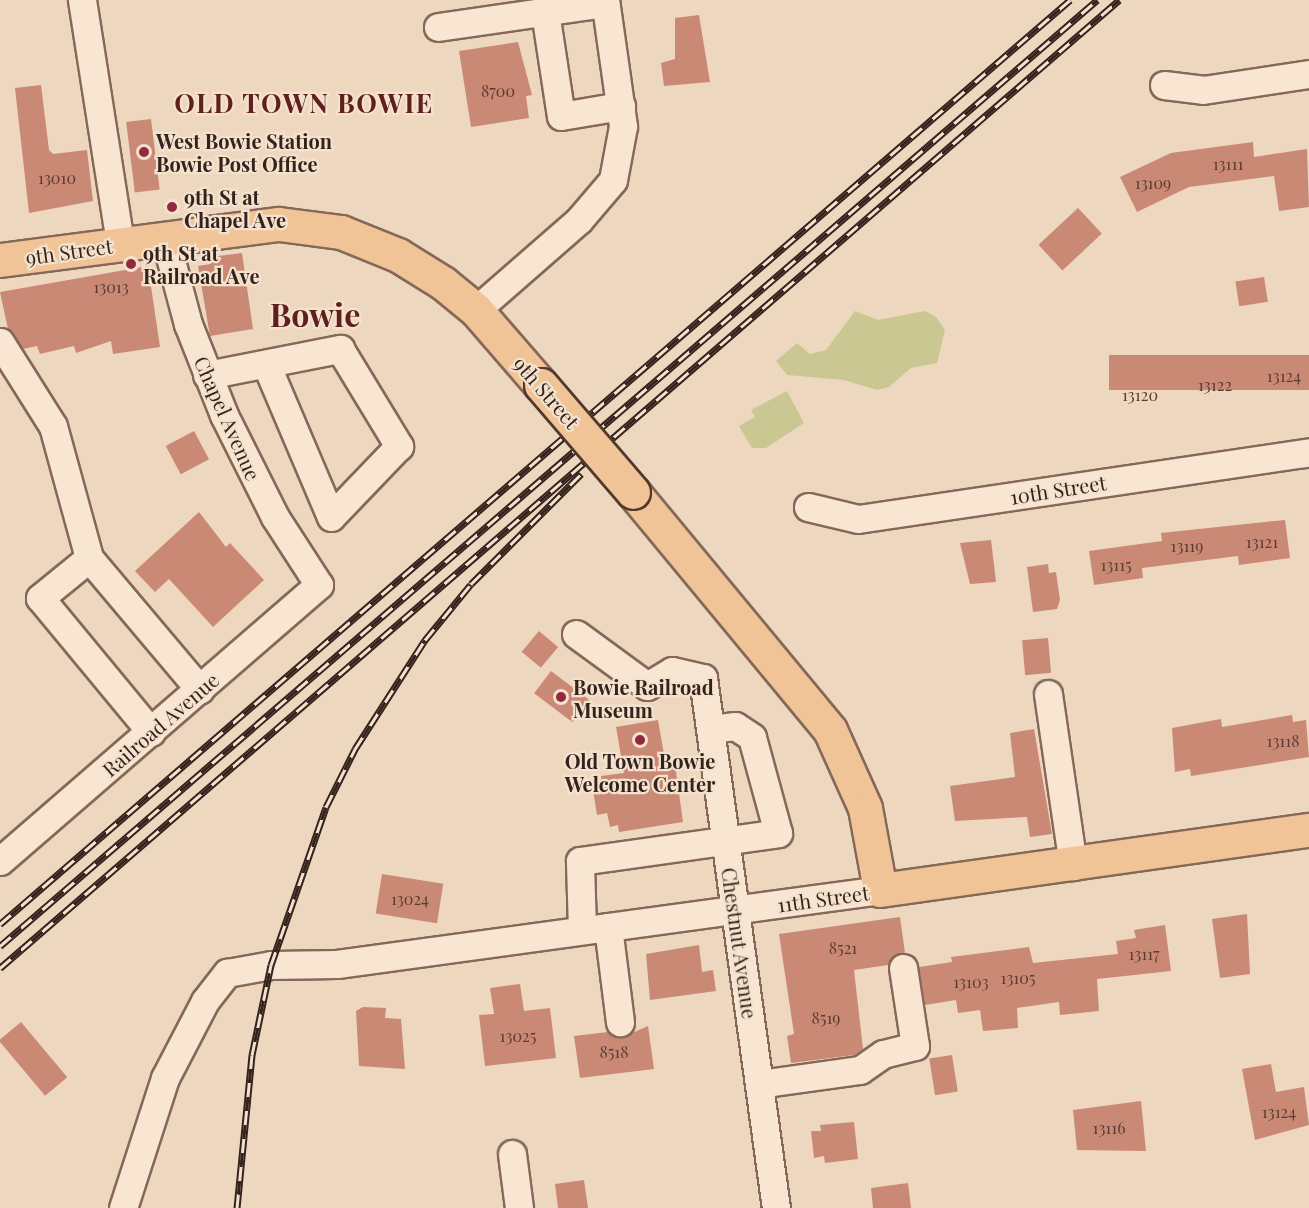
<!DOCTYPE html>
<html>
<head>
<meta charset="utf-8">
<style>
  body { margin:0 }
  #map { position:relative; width:1309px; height:1208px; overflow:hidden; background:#edd7bf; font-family:"Playfair Display",serif }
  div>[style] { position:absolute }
  .green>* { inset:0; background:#cac793 }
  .building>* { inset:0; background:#ca8975; transform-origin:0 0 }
  .roads { filter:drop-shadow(2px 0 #856858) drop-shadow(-2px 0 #856858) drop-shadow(0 2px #856858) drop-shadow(0 -2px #856858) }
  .minor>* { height:27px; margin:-13.5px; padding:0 13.5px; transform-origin:13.5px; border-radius:13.5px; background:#f8e6d2 }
  .major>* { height:33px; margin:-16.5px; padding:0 16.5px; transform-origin:16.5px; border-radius:16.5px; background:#f0c496 }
  .rail>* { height:7px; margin-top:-3.5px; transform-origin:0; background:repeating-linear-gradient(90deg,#f4e2ce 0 14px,#34231c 0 28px); box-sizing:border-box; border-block:2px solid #34231c }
  .bridges { filter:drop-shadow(2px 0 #52372c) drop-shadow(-2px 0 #52372c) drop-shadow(0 2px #52372c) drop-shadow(0 -2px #52372c) }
  .major-bridge>* { height:33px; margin:-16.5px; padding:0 16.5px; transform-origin:16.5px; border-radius:16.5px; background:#f0c496 }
  .dots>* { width:16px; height:16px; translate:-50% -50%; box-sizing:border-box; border:3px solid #f4e2ce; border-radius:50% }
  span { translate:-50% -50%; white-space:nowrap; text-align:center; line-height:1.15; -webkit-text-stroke:4.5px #f4e2ce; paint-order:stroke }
  .number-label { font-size:16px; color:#5a3c32 }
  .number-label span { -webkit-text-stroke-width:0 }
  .poi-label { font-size:20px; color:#34231c; font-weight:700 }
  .left { translate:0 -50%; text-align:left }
  .street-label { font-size:20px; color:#34231c }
  .district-label { font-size:26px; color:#601e1c; font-weight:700; letter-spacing:1.5px }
  .town-label { font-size:32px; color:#601e1c; font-weight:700 }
</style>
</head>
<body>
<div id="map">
  <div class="green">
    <i style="clip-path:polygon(855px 311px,878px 320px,925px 311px,936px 317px,945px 330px,937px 363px,911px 368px,889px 387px,877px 390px,844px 380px,787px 375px,776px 361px,797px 343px,810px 354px,826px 350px)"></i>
    <i style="clip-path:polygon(787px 391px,804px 423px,766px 448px,752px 448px,739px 426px,755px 417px,751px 410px)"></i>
  </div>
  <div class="building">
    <i style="clip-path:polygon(699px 15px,710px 82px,664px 86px,661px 63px,675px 59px,675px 18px)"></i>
    <i style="clip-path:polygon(518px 42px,532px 95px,526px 96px,529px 118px,471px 127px,459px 51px)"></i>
    <i style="clip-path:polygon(41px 85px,49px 150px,53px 154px,87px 150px,93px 201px,29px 213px,15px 88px)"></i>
    <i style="left:151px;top:119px;width:71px;height:25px;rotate:83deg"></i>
    <i style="clip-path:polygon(1253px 142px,1254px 157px,1307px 149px,1309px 207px,1279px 211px,1274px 176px,1189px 187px,1137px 212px,1120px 177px,1171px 153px)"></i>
    <i style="left:1078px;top:208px;width:35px;height:54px;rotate:47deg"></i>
    <i style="clip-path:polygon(242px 253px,253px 329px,210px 336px,198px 266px,211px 264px,210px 257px)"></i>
    <i style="clip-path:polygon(148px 266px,160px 347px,113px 354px,111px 341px,76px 353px,74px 346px,40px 354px,37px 346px,23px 349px,8px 329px,0 292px)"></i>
    <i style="left:1264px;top:277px;width:25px;height:29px;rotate:81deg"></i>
    <i style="left:1309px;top:355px;width:35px;height:200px;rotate:90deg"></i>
    <i style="left:194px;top:431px;width:32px;height:32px;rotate:62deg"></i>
    <i style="clip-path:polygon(199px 512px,226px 547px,230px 543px,264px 580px,213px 627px,169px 579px,155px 592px,135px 571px)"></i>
    <i style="clip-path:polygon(1285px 520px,1290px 558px,1239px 565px,1238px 556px,1142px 568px,1143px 578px,1094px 585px,1089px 551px,1162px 541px,1161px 533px)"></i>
    <i style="clip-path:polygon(991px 540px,996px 582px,970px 584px,960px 543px)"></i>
    <i style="clip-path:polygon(1048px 564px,1049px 573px,1056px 572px,1060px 600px,1057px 609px,1033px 612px,1027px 567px)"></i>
    <i style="left:539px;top:631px;width:25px;height:27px;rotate:40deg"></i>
    <i style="left:1048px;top:638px;width:35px;height:26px;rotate:85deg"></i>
    <i style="left:551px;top:671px;width:48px;height:28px;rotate:37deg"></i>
    <i style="clip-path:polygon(1292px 715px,1293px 722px,1306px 720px,1309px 757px,1191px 776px,1190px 769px,1175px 772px,1172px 728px,1221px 719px,1222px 727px)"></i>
    <i style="clip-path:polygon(658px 720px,666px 766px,675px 765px,683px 822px,619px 832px,618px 825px,610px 827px,607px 813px,597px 815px,593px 790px,603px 788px,601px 776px,624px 773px,616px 727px)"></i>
    <i style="clip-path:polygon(1034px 729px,1052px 834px,1030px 837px,1027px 817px,955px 821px,950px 786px,1015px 777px,1010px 733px)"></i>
    <i style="left:382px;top:874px;width:62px;height:40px;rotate:9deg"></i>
    <i style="clip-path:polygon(1247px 914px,1250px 974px,1220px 978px,1212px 919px)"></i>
    <i style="clip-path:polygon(900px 917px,905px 953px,894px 955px,888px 965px,854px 970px,863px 1049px,854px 1055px,791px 1063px,787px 1036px,794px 1034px,779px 934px)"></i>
    <i style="clip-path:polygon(1165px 925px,1171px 971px,1097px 979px,1099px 1011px,1060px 1015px,1059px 1002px,1017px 1008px,1018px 1028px,983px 1031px,980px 1010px,958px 1013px,956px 1000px,925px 1005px,919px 967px,952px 962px,951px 957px,1029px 947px,1033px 963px,1118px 954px,1116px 941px,1136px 938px,1134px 930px)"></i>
    <i style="clip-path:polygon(699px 945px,702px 972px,713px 970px,716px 991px,650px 1000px,646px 954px)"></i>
    <i style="clip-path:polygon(520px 984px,524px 1011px,550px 1008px,556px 1058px,485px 1066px,479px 1015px,494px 1014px,490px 988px)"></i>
    <i style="clip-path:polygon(363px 1007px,386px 1008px,385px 1018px,401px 1019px,405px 1069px,359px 1066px,356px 1011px)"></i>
    <i style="left:21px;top:1022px;width:72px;height:29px;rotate:50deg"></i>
    <i style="clip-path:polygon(648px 1026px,654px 1069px,580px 1078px,574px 1036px,608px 1032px,623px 1037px)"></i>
    <i style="left:952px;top:1055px;width:37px;height:23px;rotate:81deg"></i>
    <i style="clip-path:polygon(1271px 1064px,1276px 1092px,1304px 1087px,1309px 1125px,1255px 1140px,1242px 1069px)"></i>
    <i style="clip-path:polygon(1141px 1101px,1146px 1151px,1077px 1150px,1073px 1110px)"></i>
    <i style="clip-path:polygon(854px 1122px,858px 1159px,825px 1163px,824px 1156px,814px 1158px,811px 1131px,821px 1131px,820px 1125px)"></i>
    <i style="clip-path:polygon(584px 1180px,588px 1208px,558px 1208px,555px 1184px)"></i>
    <i style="clip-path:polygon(908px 1183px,911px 1208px,873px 1208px,871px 1188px)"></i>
  </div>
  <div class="roads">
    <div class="minor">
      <i style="left:82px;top:0;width:247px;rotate:81.1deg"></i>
      <i style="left:545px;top:12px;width:105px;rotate:81.3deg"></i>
      <i style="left:561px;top:116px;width:61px;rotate:-9.5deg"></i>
      <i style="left:438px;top:27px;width:169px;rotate:-8.2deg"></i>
      <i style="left:1164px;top:85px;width:39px;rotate:7deg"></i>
      <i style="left:1203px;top:90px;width:107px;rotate:-8.6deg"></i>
      <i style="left:476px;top:310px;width:137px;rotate:-41.1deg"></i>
      <i style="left:579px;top:220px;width:52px;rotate:-49.6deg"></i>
      <i style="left:613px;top:180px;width:55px;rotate:-79.5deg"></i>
      <i style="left:623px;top:126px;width:127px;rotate:-98.1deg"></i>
      <i style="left:0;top:342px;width:99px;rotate:57.8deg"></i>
      <i style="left:53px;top:426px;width:137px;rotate:74.7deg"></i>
      <i style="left:207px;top:375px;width:136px;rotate:-11.1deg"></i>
      <i style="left:340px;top:349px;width:114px;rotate:58.7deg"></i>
      <i style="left:399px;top:446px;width:98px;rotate:133.8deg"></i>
      <i style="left:331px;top:517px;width:166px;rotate:-113deg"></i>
      <i style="left:808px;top:507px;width:51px;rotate:13.5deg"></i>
      <i style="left:858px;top:519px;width:456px;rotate:-8.4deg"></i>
      <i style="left:576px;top:634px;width:88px;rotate:36.2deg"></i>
      <i style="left:647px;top:686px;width:29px;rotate:-31deg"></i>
      <i style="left:672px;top:671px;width:32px;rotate:13deg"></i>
      <i style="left:703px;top:678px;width:535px;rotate:82.16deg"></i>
      <i style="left:1048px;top:694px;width:174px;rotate:81.7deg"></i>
      <i style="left:151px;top:732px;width:174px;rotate:-129.6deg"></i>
      <i style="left:40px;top:598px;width:63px;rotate:-39.2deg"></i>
      <i style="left:89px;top:558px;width:172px;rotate:49.9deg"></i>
      <i style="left:0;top:861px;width:422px;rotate:-40.9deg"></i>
      <i style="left:319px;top:585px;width:81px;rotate:-122.9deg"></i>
      <i style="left:275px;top:517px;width:114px;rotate:-116.6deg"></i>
      <i style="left:224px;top:415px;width:98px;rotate:-111.6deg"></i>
      <i style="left:188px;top:324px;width:89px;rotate:-105deg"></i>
      <i style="left:608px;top:927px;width:96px;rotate:82.8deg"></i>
      <i style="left:582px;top:930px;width:69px;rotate:-91.7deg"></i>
      <i style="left:580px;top:861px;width:200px;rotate:-8deg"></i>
      <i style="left:778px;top:833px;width:99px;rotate:-105.2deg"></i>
      <i style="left:752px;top:737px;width:20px;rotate:-147deg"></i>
      <i style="left:735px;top:726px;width:24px;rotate:173deg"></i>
      <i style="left:759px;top:1084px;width:102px;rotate:-7.9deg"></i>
      <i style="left:860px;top:1070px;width:28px;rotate:-35deg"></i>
      <i style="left:883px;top:1054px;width:33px;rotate:-14deg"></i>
      <i style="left:915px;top:1046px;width:79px;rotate:-98.7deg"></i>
      <i style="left:512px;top:1154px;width:54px;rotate:82.6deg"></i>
      <i style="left:123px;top:1208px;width:137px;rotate:-72.1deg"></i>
      <i style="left:165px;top:1078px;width:87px;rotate:-62.5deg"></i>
      <i style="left:205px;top:1001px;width:36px;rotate:-52deg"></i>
      <i style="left:227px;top:973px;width:45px;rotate:-10.3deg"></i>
      <i style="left:271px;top:965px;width:66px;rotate:-0.9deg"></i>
      <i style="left:337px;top:964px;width:548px;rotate:-7.76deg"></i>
    </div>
    <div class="major">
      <i style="left:0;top:260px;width:281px;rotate:-7.4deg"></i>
      <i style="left:279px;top:224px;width:63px;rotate:7.4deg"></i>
      <i style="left:341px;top:232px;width:61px;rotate:22deg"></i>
      <i style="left:398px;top:255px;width:53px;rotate:31.9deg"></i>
      <i style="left:443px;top:283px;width:43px;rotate:39.3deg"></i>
      <i style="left:476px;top:310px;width:99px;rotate:49.1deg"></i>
      <i style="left:633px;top:492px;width:309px;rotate:50.4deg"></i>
      <i style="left:830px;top:730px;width:85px;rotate:65.8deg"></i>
      <i style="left:865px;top:808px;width:83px;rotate:79.6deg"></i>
      <i style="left:880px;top:890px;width:433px;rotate:-8deg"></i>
    </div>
  </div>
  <div class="rail">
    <i style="left:0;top:924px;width:1414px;rotate:-40.81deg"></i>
    <i style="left:0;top:946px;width:1449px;rotate:-40.77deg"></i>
    <i style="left:0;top:968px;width:1480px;rotate:-40.86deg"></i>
    <i style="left:237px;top:1208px;width:154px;rotate:-84.4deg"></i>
    <i style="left:252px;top:1055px;width:92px;rotate:-78.1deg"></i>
    <i style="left:271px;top:965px;width:167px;rotate:-70.8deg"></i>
    <i style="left:326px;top:807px;width:65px;rotate:-63.4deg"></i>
    <i style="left:355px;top:749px;width:130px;rotate:-57.3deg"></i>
    <i style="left:425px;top:640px;width:72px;rotate:-50.6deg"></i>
    <i style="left:471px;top:584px;width:156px;rotate:-45deg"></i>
  </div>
  <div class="bridges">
    <div class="major-bridge">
      <i style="left:541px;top:385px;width:141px;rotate:49.3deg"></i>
    </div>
  </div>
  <div class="dots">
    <i style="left:144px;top:152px;background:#93293d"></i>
    <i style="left:172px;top:207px;background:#93293d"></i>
    <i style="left:131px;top:264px;background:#93293d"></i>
    <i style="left:561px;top:697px;background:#93293d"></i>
    <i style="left:640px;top:740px;background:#93293d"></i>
  </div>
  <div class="number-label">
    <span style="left:498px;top:91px">8700</span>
    <span style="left:1228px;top:164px">13111</span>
    <span style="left:57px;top:178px">13010</span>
    <span style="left:1153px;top:183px">13109</span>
    <span style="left:111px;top:287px">13013</span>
    <span style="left:1284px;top:376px">13124</span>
    <span style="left:1215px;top:385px">13122</span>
    <span style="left:1140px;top:395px">13120</span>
    <span style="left:1262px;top:542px">13121</span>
    <span style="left:1187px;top:546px">13119</span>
    <span style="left:1116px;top:565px">13115</span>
    <span style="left:1283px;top:741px">13118</span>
    <span style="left:410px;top:899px">13024</span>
    <span style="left:843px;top:948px">8521</span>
    <span style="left:1144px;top:954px">13117</span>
    <span style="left:1018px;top:978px">13105</span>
    <span style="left:971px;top:982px">13103</span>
    <span style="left:826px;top:1018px">8519</span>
    <span style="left:518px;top:1036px">13025</span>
    <span style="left:614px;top:1052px">8518</span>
    <span style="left:1279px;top:1112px">13124</span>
    <span style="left:1109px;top:1128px">13116</span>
  </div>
  <div class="poi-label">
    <span class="left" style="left:156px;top:152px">West Bowie Station<br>Bowie Post Office</span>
    <span class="left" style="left:184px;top:208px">9th St at<br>Chapel Ave</span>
    <span class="left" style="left:143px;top:264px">9th St at<br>Railroad Ave</span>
    <span class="left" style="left:573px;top:698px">Bowie Railroad<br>Museum</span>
    <span style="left:640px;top:772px">Old Town Bowie<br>Welcome Center</span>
  </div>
  <div class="street-label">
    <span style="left:69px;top:251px;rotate:-8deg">9th Street</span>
    <span style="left:547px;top:392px;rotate:49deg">9th Street</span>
    <span style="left:228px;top:418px;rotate:66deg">Chapel Avenue</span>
    <span style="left:1058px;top:489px;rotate:-9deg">10th Street</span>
    <span style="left:160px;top:724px;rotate:-41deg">Railroad Avenue</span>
    <span style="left:823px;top:898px;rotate:-8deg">11th Street</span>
    <span style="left:740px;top:943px;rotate:82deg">Chestnut Avenue</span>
  </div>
  <div class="district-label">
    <span style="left:304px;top:103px">OLD TOWN BOWIE</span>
  </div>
  <div class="town-label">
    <span style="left:315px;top:314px">Bowie</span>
  </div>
</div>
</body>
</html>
